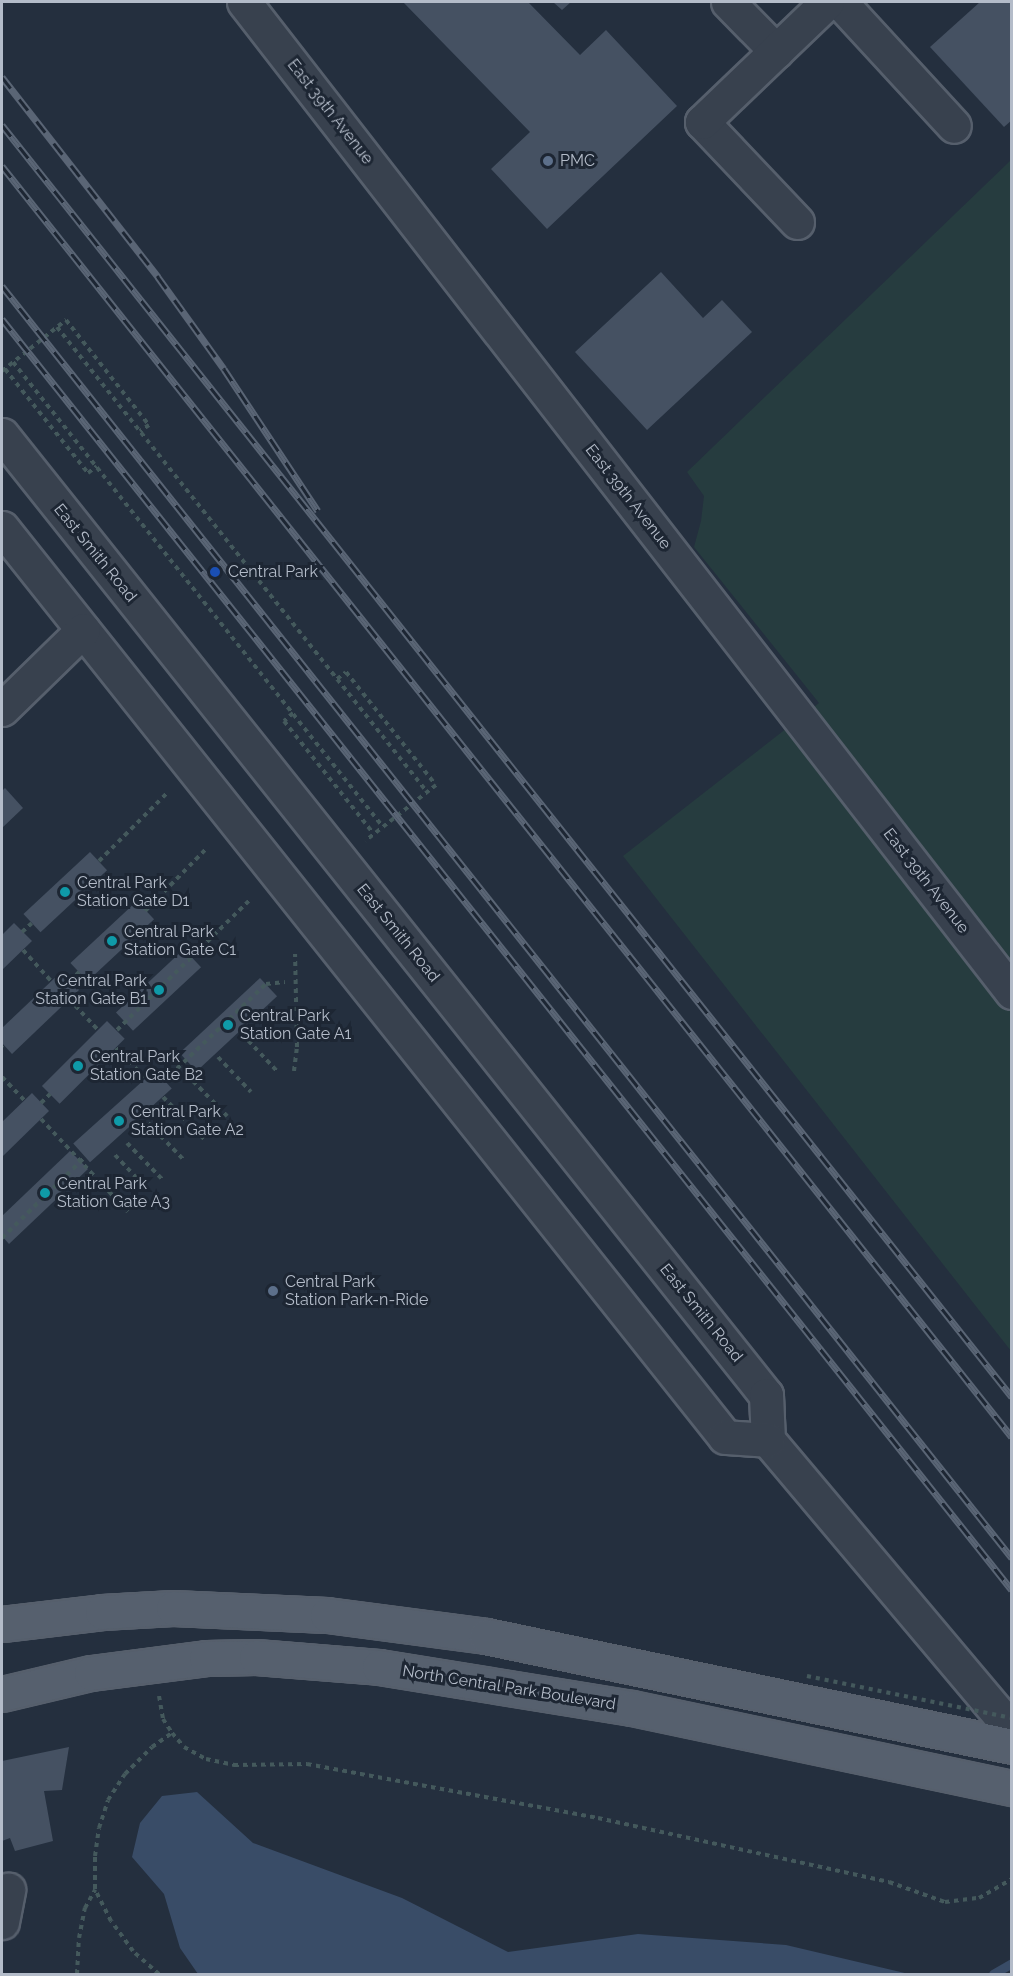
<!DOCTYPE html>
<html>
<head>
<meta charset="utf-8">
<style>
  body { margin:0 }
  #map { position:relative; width:1013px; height:1976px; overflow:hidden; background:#242f3e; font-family:Raleway,sans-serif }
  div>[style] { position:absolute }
  .green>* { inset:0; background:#263c3f }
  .water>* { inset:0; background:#394c67 }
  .stream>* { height:9px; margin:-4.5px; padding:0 4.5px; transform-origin:4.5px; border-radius:4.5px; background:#394c67 }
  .building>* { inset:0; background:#455162; transform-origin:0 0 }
  .path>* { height:4px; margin-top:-2px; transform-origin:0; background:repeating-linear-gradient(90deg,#44595c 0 4.5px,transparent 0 9px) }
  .roads { filter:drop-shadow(2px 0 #565f6c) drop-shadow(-2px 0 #565f6c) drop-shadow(0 2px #565f6c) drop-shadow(0 -2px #565f6c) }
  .minor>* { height:33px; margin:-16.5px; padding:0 16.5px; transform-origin:16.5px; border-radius:16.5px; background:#38414e }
  .major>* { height:33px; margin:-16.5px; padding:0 16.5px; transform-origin:16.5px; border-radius:16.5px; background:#56606e }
  .rail>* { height:7px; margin-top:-3.5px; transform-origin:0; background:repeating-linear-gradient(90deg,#1d2633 0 14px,#5a6575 0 28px); box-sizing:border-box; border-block:2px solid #5a6575 }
  .path-bridge>* { height:4px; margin-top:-2px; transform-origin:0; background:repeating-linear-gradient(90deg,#44595c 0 4.5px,transparent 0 9px) }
  .dots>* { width:16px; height:16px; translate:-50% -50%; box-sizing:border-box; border:3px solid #1d2633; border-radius:50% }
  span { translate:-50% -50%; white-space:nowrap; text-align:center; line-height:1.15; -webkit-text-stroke:6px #1d2633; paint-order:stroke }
  .street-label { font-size:16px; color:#b4bcc9 }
  .poi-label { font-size:16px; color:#b4bcc9 }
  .left { translate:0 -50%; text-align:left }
  .right { translate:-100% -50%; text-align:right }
  .frame { position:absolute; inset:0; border:3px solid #b4bcc9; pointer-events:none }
</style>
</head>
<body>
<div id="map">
  <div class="green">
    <i style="clip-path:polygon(1011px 160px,1011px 1351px,623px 856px,819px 703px,694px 547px,701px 521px,704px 496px,687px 472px)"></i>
  </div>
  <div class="water">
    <i style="clip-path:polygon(197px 1792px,253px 1843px,402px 1898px,508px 1952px,638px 1934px,786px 1945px,909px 1974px,198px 1974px,180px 1948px,164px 1894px,132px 1857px,140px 1823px,162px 1796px)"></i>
  </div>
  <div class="stream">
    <i style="left:993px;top:1974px;width:22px;rotate:-30deg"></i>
  </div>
  <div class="building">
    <i style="clip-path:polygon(403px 2px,528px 2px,580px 55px,606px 30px,677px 106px,547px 229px,491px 169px,530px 132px)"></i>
    <i style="clip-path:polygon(553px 2px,571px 2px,562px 10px)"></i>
    <i style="clip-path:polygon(980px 2px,1012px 2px,1012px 120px,1004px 127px,930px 47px)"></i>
    <i style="clip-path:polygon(661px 272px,703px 318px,722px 300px,752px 332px,647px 430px,575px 352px)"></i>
    <i style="clip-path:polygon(5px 788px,23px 808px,2px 828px,2px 791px)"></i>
    <i style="left:90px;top:852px;width:25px;height:91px;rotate:47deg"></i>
    <i style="left:137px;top:901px;width:25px;height:91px;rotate:47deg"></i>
    <i style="clip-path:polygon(14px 923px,32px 941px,2px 970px,2px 935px)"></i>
    <i style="left:184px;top:949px;width:25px;height:93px;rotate:47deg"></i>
    <i style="clip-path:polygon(61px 972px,79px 990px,12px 1054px,2px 1043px,2px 1028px)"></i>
    <i style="left:260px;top:978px;width:25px;height:110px;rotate:47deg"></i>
    <i style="left:107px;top:1021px;width:25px;height:92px;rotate:45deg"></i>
    <i style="left:155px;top:1070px;width:25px;height:110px;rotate:48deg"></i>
    <i style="clip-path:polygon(32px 1093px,49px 1111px,2px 1157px,2px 1122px)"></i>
    <i style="clip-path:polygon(70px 1151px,88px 1169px,9px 1244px,2px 1236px,2px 1216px)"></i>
    <i style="clip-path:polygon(69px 1747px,62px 1790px,44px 1791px,53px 1841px,15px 1851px,10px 1838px,2px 1841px,2px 1761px)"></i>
  </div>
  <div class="path">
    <i style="left:57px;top:327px;width:594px;rotate:51.49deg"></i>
    <i style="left:13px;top:362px;width:594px;rotate:51.49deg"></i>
    <i style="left:5px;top:369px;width:133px;rotate:51.4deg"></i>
    <i style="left:88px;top:473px;width:11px;rotate:-38deg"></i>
    <i style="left:2px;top:371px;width:82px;rotate:-38.6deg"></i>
    <i style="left:66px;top:320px;width:134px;rotate:51.7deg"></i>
    <i style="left:149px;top:425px;width:11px;rotate:146deg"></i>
    <i style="left:337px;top:679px;width:11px;rotate:-38deg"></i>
    <i style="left:346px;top:672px;width:144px;rotate:51.5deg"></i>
    <i style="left:436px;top:785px;width:90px;rotate:141.7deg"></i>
    <i style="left:293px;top:713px;width:12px;rotate:138deg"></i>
    <i style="left:284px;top:721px;width:144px;rotate:51.5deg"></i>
    <i style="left:99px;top:861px;width:95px;rotate:-45deg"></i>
    <i style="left:145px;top:911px;width:90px;rotate:-45.5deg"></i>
    <i style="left:22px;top:932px;width:13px;rotate:-42deg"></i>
    <i style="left:23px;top:950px;width:42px;rotate:47.9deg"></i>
    <i style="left:70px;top:981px;width:13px;rotate:-45deg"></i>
    <i style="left:69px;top:999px;width:42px;rotate:46.9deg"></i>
    <i style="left:117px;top:1030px;width:187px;rotate:-44.4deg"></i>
    <i style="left:242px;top:1034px;width:51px;rotate:46.6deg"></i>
    <i style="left:2px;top:1046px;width:1px;rotate:-45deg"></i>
    <i style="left:116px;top:1048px;width:43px;rotate:45.9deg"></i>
    <i style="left:218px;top:1057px;width:48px;rotate:46.7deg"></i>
    <i style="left:294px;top:1071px;width:24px;rotate:-83deg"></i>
    <i style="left:297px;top:1047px;width:93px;rotate:-91.2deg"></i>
    <i style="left:2px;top:1077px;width:32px;rotate:46deg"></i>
    <i style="left:164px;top:1081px;width:141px;rotate:-43.6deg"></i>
    <i style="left:266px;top:984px;width:19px;rotate:-6deg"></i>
    <i style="left:193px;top:1081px;width:49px;rotate:45.8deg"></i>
    <i style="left:163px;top:1097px;width:59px;rotate:45.7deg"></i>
    <i style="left:41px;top:1103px;width:13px;rotate:-45deg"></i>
    <i style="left:41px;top:1119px;width:127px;rotate:46.9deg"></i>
    <i style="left:148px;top:1123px;width:50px;rotate:45.8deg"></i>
    <i style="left:127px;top:1143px;width:50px;rotate:45.8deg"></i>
    <i style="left:115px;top:1155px;width:50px;rotate:46.6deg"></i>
    <i style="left:2px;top:1238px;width:117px;rotate:-44.3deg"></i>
    <i style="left:159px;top:1696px;width:23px;rotate:80deg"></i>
    <i style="left:163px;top:1719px;width:17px;rotate:57deg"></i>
    <i style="left:172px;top:1733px;width:18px;rotate:49deg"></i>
    <i style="left:184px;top:1747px;width:25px;rotate:29deg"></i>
    <i style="left:206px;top:1759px;width:29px;rotate:12deg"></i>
    <i style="left:234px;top:1765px;width:73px;rotate:-0.8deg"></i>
    <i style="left:307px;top:1764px;width:296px;rotate:10.5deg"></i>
    <i style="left:598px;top:1818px;width:298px;rotate:12.4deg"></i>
    <i style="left:889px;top:1882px;width:59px;rotate:19.7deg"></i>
    <i style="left:945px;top:1902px;width:34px;rotate:-7deg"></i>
    <i style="left:979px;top:1898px;width:38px;rotate:-30deg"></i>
    <i style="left:77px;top:1974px;width:36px;rotate:-87deg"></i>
    <i style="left:79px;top:1938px;width:31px;rotate:-79deg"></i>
    <i style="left:85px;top:1908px;width:21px;rotate:-61deg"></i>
    <i style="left:159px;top:1974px;width:35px;rotate:-139deg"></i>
    <i style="left:133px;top:1951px;width:37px;rotate:-126deg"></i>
    <i style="left:111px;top:1921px;width:36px;rotate:-117deg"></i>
    <i style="left:95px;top:1889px;width:33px;rotate:-90deg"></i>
    <i style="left:95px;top:1856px;width:28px;rotate:-82deg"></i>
    <i style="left:99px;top:1828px;width:29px;rotate:-72deg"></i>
    <i style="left:108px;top:1800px;width:31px;rotate:-57deg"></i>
    <i style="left:125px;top:1774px;width:38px;rotate:-45deg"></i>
    <i style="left:152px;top:1747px;width:24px;rotate:-35deg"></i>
  </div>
  <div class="roads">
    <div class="minor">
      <i style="left:244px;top:2px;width:1253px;rotate:52.2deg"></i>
      <i style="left:728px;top:2px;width:69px;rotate:45.6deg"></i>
      <i style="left:840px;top:2px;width:168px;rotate:47.4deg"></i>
      <i style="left:797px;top:222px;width:138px;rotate:-133.5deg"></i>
      <i style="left:702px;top:122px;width:173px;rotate:-43.8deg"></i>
      <i style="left:2px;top:435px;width:1227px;rotate:51.49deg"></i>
      <i style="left:766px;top:1395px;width:45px;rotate:87.5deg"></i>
      <i style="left:768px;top:1440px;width:379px;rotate:49.9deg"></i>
      <i style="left:2px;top:528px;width:1161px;rotate:51.5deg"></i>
      <i style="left:725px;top:1437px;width:43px;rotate:4deg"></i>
      <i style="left:2px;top:709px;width:113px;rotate:-44.3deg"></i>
      <i style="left:2px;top:1922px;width:33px;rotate:-79deg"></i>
    </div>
    <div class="major">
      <i style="left:2px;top:1624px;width:101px;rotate:-6.8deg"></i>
      <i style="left:102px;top:1612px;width:71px;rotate:-3.2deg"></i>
      <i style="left:173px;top:1608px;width:154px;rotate:2.6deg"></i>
      <i style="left:327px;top:1615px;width:160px;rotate:7.5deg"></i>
      <i style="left:486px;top:1636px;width:537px;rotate:11.81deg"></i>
      <i style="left:2px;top:1694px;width:91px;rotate:-13.3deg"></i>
      <i style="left:91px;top:1673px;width:116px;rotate:-7.4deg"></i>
      <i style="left:206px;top:1658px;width:50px;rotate:-1.1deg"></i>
      <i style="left:256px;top:1657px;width:123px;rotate:4.6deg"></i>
      <i style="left:379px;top:1667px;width:256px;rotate:9.2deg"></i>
      <i style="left:632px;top:1708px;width:388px;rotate:11.9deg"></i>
    </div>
  </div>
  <div class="rail">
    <i style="left:2px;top:77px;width:254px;rotate:52deg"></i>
    <i style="left:158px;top:277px;width:113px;rotate:54.3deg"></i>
    <i style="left:224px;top:369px;width:170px;rotate:56.5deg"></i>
    <i style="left:2px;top:125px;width:1624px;rotate:51.55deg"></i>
    <i style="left:2px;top:166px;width:1623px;rotate:51.53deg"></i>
    <i style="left:2px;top:286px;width:1624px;rotate:51.55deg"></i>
    <i style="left:2px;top:319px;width:1623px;rotate:51.53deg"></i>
  </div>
  <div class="path-bridge">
    <i style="left:807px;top:1676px;width:209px;rotate:11.6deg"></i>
  </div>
  <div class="dots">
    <i style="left:548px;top:161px;background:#5c6f8a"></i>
    <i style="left:215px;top:572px;background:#1a4fb4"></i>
    <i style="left:65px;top:892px;background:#0f9aa8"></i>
    <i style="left:112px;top:941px;background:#0f9aa8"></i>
    <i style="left:159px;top:990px;background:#0f9aa8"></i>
    <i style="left:228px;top:1025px;background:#0f9aa8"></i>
    <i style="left:78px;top:1066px;background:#0f9aa8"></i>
    <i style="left:119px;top:1121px;background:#0f9aa8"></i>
    <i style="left:45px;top:1193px;background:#0f9aa8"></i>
    <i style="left:273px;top:1291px;background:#5c6f8a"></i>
  </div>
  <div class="street-label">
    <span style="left:330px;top:112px;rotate:52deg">East 39th Avenue</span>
    <span style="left:628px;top:497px;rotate:52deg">East 39th Avenue</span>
    <span style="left:95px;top:553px;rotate:51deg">East Smith Road</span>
    <span style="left:926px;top:881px;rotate:52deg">East 39th Avenue</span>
    <span style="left:398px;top:933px;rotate:51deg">East Smith Road</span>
    <span style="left:701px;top:1313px;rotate:51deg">East Smith Road</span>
    <span style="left:509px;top:1688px;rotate:9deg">North Central Park Boulevard</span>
  </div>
  <div class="poi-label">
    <span class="left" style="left:560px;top:161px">PMC</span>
    <span class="left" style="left:228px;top:572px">Central Park</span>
    <span class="left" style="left:77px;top:892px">Central Park<br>Station Gate D1</span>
    <span class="left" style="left:124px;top:941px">Central Park<br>Station Gate C1</span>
    <span class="right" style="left:147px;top:990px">Central Park<br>Station Gate B1</span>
    <span class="left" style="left:240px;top:1025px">Central Park<br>Station Gate A1</span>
    <span class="left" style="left:90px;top:1066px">Central Park<br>Station Gate B2</span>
    <span class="left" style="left:131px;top:1121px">Central Park<br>Station Gate A2</span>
    <span class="left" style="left:57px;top:1193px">Central Park<br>Station Gate A3</span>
    <span class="left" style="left:285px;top:1291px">Central Park<br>Station Park-n-Ride</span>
  </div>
  <div class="frame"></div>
</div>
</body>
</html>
